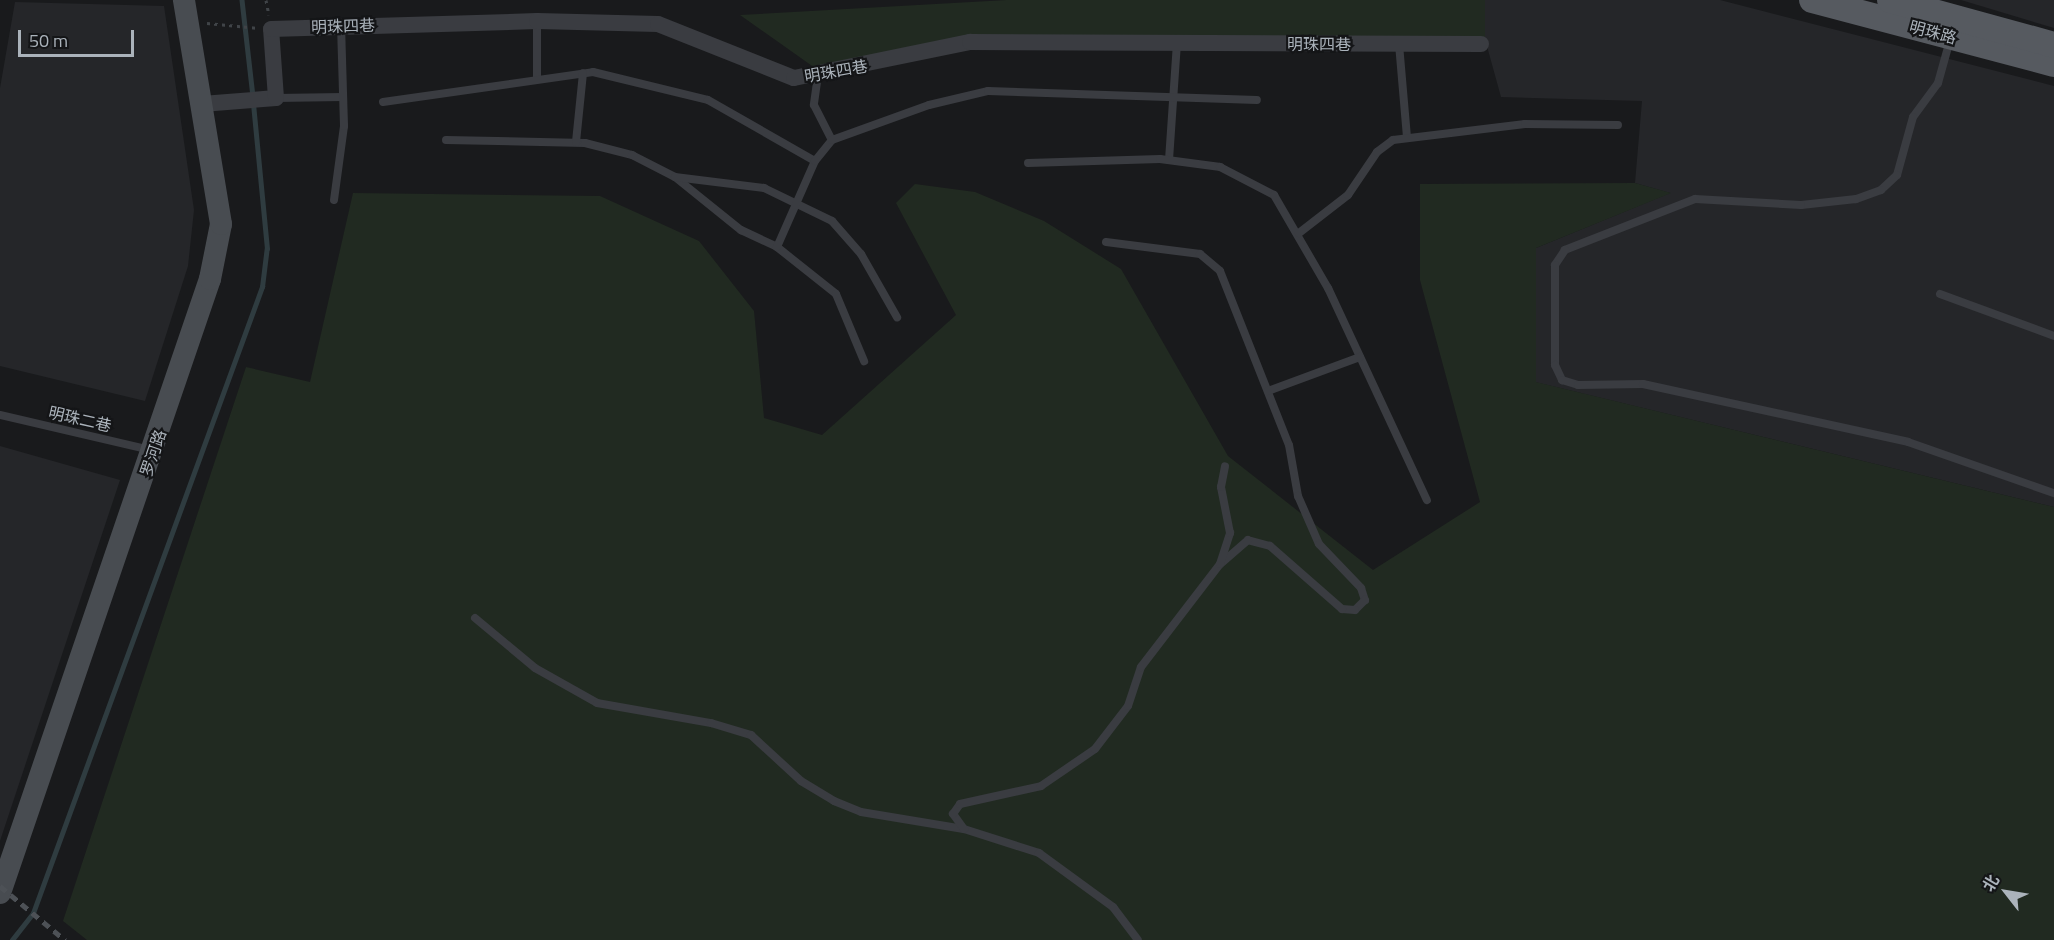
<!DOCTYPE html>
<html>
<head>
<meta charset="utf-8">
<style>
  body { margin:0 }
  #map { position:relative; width:2054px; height:940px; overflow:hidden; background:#191a1c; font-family:"Titillium Web","Noto Sans SC",sans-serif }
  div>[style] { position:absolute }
  .built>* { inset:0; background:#252629 }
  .green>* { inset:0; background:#212a21 }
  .stream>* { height:4.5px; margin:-2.25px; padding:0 2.25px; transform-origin:2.25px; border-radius:2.25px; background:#2f3c40 }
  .path>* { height:3px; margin-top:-1.5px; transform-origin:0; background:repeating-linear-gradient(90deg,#404448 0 3px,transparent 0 7.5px) }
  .service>* { height:8px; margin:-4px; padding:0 4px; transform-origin:4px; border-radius:4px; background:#3a3c41 }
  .minor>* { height:16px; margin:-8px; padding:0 8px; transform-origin:8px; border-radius:8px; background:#3a3c41 }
  .secondary>* { height:22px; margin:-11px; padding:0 11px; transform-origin:11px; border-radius:11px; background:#484c51 }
  .primary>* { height:26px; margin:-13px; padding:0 13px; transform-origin:13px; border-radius:13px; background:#565a60 }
  .rail>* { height:4.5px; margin-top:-2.25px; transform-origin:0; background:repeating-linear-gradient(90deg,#4d5156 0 8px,transparent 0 14px) }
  span { translate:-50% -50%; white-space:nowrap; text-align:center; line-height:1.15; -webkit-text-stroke:4.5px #141517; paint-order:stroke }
  .street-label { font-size:16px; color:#abb3bb }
  .north { position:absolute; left:1976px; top:862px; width:60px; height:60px; -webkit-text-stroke:4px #141517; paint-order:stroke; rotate:301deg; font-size:16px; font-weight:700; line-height:24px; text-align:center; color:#abb3bb }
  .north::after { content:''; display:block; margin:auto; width:21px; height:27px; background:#abb3bb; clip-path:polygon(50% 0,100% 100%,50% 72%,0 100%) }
  .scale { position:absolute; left:18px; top:30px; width:116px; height:27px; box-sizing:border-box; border:3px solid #abb3bb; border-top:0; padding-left:8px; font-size:18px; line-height:21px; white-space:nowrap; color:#abb3bb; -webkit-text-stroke:4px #141517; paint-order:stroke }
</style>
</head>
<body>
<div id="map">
  <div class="built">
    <i style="clip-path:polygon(1485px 0,1720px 0,2054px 86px,2054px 507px,1535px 382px,1536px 248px,1670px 193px,1635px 183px,1642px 101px,1501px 97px,1485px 39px)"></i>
    <i style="clip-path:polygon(1961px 0,2054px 0,2054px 28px)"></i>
    <i style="clip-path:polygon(15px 2px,164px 6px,194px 210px,188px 266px,145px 401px,0 366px,0 88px)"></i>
    <i style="clip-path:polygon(0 446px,120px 480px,0 841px)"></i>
  </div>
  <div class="green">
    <i style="clip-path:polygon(1007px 0,1485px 0,1485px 38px,972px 35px,815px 68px,740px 15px)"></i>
    <i style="clip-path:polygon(1635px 183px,1671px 193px,1536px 248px,1536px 382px,2054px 507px,2054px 940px,87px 940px,63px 921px,246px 367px,310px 382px,353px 193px,600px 196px,699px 241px,754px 311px,764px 418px,822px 435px,956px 315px,896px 203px,915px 184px,975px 192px,1044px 221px,1121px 269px,1228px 456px,1373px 570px,1480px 502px,1420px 280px,1420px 184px)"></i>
  </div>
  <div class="stream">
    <i style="left:242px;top:0;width:97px;rotate:83.5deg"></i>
    <i style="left:12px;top:940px;width:34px;rotate:-52deg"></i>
    <i style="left:33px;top:913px;width:667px;rotate:-69.91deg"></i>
    <i style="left:262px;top:287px;width:38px;rotate:-83deg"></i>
    <i style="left:267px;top:249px;width:146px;rotate:-95.5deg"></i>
  </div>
  <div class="path">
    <i style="left:266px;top:0;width:15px;rotate:79deg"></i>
    <i style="left:207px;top:23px;width:51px;rotate:5.6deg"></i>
  </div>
  <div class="service">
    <i style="left:1950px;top:40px;width:45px;rotate:105.6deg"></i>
    <i style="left:1938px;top:83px;width:42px;rotate:126.3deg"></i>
    <i style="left:1913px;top:117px;width:60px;rotate:105.4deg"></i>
    <i style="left:1897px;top:175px;width:22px;rotate:137deg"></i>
    <i style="left:1881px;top:190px;width:27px;rotate:160deg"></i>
    <i style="left:1856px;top:199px;width:55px;rotate:173.8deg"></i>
    <i style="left:1801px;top:205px;width:106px;rotate:-176.8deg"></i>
    <i style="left:1695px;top:199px;width:140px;rotate:158.6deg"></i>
    <i style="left:1565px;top:250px;width:18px;rotate:124deg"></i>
    <i style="left:1555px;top:265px;width:100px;rotate:90deg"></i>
    <i style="left:1555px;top:365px;width:17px;rotate:65deg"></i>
    <i style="left:1562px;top:380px;width:17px;rotate:17deg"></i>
    <i style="left:1578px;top:385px;width:65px;rotate:-0.9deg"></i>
    <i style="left:1643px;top:384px;width:271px;rotate:12.3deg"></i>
    <i style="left:1908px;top:442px;width:155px;rotate:19.3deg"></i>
    <i style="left:1399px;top:44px;width:94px;rotate:85.1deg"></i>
    <i style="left:818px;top:75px;width:30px;rotate:98deg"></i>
    <i style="left:814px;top:105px;width:39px;rotate:63deg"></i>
    <i style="left:537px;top:78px;width:57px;rotate:-90deg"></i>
    <i style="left:276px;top:98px;width:67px;rotate:-0.9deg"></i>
    <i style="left:383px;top:102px;width:212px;rotate:-8.1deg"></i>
    <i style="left:593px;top:72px;width:118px;rotate:13.7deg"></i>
    <i style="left:708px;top:100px;width:123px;rotate:29.7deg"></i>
    <i style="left:446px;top:140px;width:139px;rotate:1.2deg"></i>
    <i style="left:585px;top:143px;width:49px;rotate:14.3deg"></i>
    <i style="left:632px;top:155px;width:48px;rotate:27.1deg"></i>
    <i style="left:675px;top:177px;width:85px;rotate:38.8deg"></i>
    <i style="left:741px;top:230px;width:40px;rotate:25deg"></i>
    <i style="left:777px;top:247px;width:75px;rotate:38.5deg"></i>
    <i style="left:836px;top:294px;width:73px;rotate:67.3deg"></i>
    <i style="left:576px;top:142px;width:69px;rotate:-84.2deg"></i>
    <i style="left:1169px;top:160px;width:117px;rotate:-86.1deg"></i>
    <i style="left:1028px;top:163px;width:132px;rotate:-1.7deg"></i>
    <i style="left:1160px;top:159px;width:61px;rotate:7.6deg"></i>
    <i style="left:1220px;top:167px;width:61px;rotate:27.4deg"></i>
    <i style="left:1274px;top:195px;width:108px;rotate:59.9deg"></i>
    <i style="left:1328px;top:288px;width:234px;rotate:65deg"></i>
    <i style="left:675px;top:177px;width:90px;rotate:7deg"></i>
    <i style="left:764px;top:188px;width:76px;rotate:25.9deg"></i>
    <i style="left:832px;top:221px;width:44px;rotate:48.7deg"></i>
    <i style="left:861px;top:254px;width:73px;rotate:60.3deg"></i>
    <i style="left:334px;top:200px;width:75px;rotate:-82.3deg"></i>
    <i style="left:344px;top:126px;width:99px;rotate:-91.7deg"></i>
    <i style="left:1299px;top:233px;width:62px;rotate:-37.8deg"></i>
    <i style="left:1348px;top:195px;width:52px;rotate:-56deg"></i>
    <i style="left:1377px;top:152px;width:20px;rotate:-37deg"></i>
    <i style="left:1393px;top:140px;width:133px;rotate:-6.9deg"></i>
    <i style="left:1525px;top:124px;width:93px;rotate:0.6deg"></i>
    <i style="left:1106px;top:242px;width:95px;rotate:7.3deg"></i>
    <i style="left:1200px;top:254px;width:26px;rotate:40deg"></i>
    <i style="left:1220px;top:271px;width:187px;rotate:68.4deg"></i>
    <i style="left:1289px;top:445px;width:52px;rotate:80deg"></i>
    <i style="left:1298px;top:496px;width:52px;rotate:66.4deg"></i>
    <i style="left:1319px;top:544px;width:61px;rotate:46.3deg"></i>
    <i style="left:1361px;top:588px;width:13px;rotate:72deg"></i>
    <i style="left:1365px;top:600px;width:14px;rotate:135deg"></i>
    <i style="left:1355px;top:610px;width:13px;rotate:-176deg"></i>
    <i style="left:1342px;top:609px;width:96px;rotate:-138.8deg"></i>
    <i style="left:1270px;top:546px;width:23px;rotate:-165deg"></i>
    <i style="left:1248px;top:540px;width:37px;rotate:139deg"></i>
    <i style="left:777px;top:247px;width:94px;rotate:-66.2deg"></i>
    <i style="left:815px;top:161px;width:27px;rotate:-51deg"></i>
    <i style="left:832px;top:140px;width:103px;rotate:-19.8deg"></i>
    <i style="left:929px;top:105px;width:61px;rotate:-13.3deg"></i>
    <i style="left:988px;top:91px;width:269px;rotate:1.9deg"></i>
    <i style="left:1940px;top:294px;width:121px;rotate:20.2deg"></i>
    <i style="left:1268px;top:391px;width:98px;rotate:-20.3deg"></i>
    <i style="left:0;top:415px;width:154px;rotate:13.1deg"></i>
    <i style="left:475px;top:618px;width:78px;rotate:39.8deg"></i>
    <i style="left:535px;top:668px;width:71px;rotate:29.4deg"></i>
    <i style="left:597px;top:703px;width:116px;rotate:10deg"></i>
    <i style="left:711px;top:723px;width:42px;rotate:16.7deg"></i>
    <i style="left:751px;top:735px;width:68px;rotate:42.6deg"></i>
    <i style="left:801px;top:781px;width:39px;rotate:31deg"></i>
    <i style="left:834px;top:801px;width:29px;rotate:22deg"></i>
    <i style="left:861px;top:812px;width:104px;rotate:9.4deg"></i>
    <i style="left:964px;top:829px;width:79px;rotate:17.7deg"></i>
    <i style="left:1039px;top:853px;width:92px;rotate:36.1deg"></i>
    <i style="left:1113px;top:907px;width:41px;rotate:52.9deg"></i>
    <i style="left:964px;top:829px;width:19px;rotate:-126deg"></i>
    <i style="left:953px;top:814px;width:12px;rotate:-55deg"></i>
    <i style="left:960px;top:804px;width:83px;rotate:-12.5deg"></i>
    <i style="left:1041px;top:786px;width:65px;rotate:-34.4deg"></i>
    <i style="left:1095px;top:749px;width:54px;rotate:-52.5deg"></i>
    <i style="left:1128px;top:706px;width:41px;rotate:-71.6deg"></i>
    <i style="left:1141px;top:667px;width:130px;rotate:-52.5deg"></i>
    <i style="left:1220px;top:564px;width:33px;rotate:-72deg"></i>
    <i style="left:1230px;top:533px;width:47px;rotate:-101.1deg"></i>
    <i style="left:1221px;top:487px;width:21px;rotate:-79deg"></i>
  </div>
  <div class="minor">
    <i style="left:202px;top:104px;width:74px;rotate:-4.6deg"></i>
    <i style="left:276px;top:98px;width:69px;rotate:-94.1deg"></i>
    <i style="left:271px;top:29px;width:266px;rotate:-1.7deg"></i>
    <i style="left:537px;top:21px;width:121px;rotate:1.4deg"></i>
    <i style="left:658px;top:24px;width:146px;rotate:21.7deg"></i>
    <i style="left:794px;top:78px;width:180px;rotate:-11.6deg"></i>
    <i style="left:970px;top:42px;width:511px;rotate:0.22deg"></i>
  </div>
  <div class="secondary">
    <i style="left:0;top:893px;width:649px;rotate:-71.12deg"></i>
    <i style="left:210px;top:279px;width:56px;rotate:-78.7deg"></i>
    <i style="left:221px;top:224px;width:227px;rotate:-99.4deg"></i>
  </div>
  <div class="primary">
    <i style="left:1812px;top:0;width:250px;rotate:14.8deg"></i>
    <i style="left:1890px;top:0;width:170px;rotate:15.3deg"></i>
  </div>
  <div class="rail">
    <i style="left:0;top:886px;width:85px;rotate:39.7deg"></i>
  </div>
  <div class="street-label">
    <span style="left:343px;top:26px;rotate:-2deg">明珠四巷</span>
    <span style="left:1933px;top:32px;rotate:15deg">明珠路</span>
    <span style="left:1319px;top:44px">明珠四巷</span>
    <span style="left:836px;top:71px;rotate:-10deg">明珠四巷</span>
    <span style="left:80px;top:419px;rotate:13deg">明珠二巷</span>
    <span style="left:153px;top:453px;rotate:-71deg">罗河路</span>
  </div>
  <div class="north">北</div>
  <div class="scale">50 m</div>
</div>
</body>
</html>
